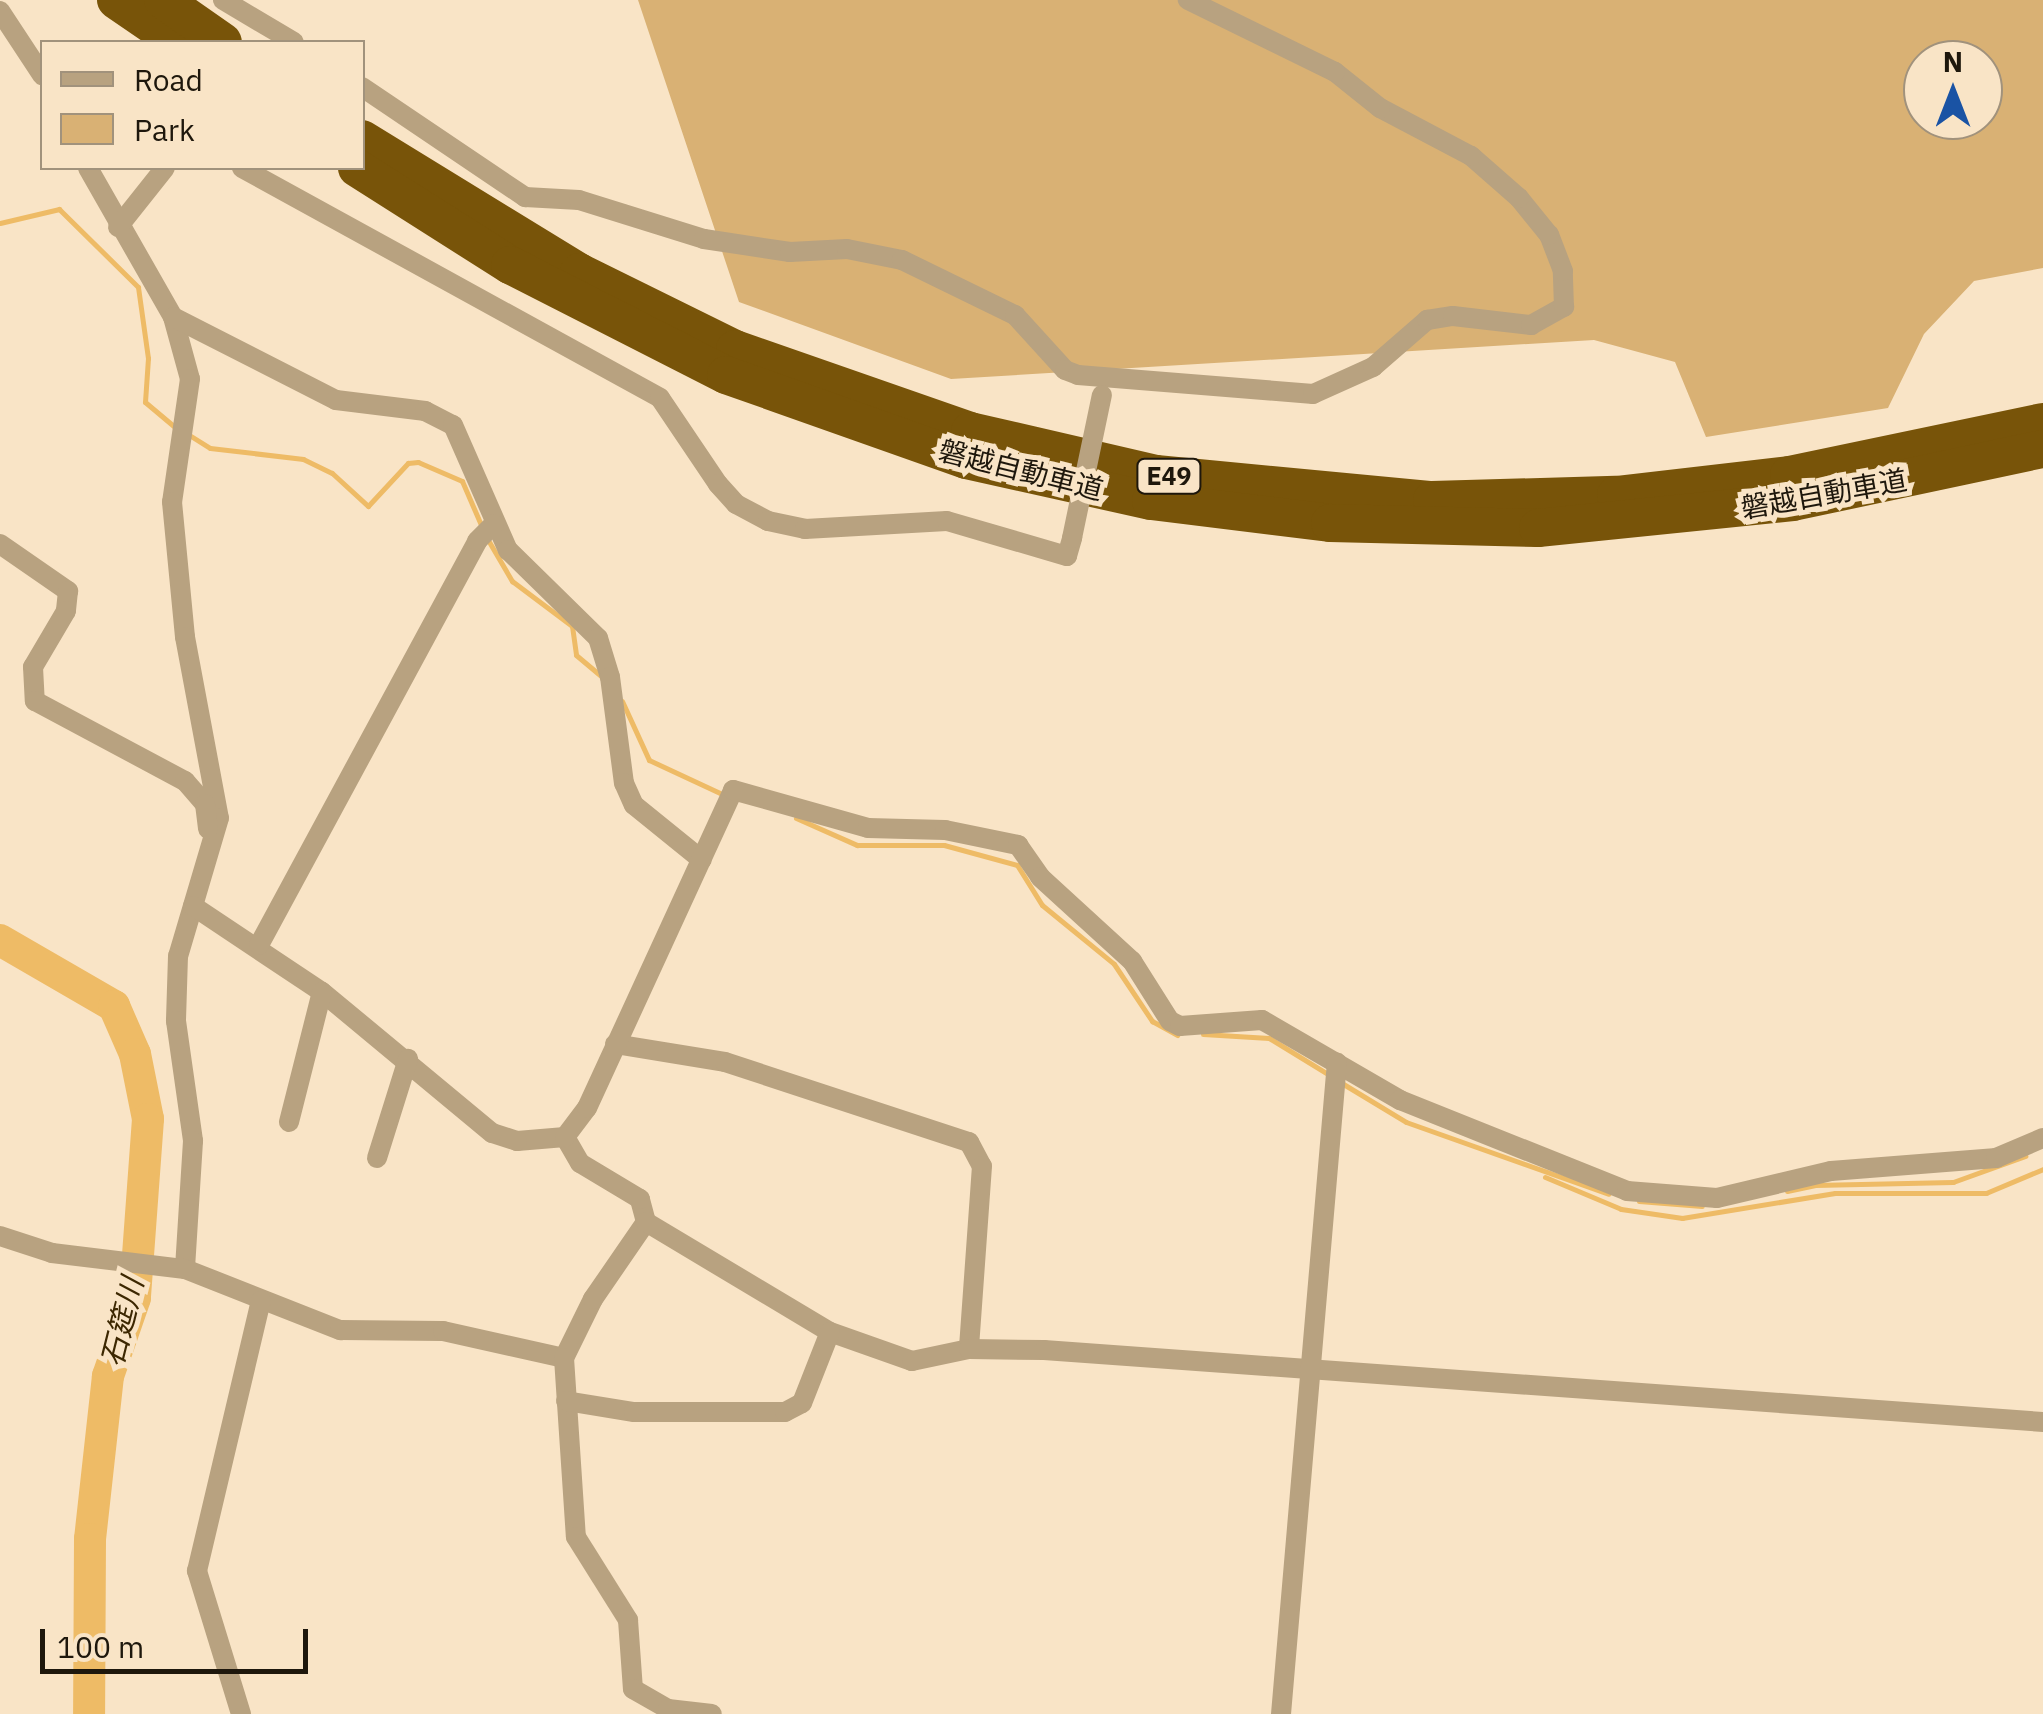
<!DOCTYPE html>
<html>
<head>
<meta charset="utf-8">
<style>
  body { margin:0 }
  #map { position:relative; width:2043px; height:1714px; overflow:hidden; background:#f9e4c6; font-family:"IBM Plex Sans","Noto Sans JP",sans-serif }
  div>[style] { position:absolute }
  .green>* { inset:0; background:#d9b174 }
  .stream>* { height:5px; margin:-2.5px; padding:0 2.5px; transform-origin:2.5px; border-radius:2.5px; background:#eb6 }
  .river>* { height:32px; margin:-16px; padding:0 16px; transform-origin:16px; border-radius:16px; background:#eb6 }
  .street>* { height:20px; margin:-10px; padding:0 10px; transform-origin:10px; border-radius:10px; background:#b8a280 }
  .highway>* { height:38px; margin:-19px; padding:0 19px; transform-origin:19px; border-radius:19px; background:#785409 }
  .street-bridge>* { height:20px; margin:-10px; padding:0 10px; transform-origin:10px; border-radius:10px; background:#b8a280 }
  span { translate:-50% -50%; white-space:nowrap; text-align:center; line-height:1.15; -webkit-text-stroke:10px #f9e4c6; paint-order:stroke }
  .shield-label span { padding:2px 8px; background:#f9e4c6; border:2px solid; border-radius:8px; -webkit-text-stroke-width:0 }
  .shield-label { font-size:25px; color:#1e170c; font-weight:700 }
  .street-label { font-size:28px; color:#1e170c }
  .water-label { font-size:30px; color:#3c2701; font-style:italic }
  .legend { position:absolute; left:40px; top:40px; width:325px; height:130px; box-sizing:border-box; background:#f9e4c6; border:2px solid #a1927c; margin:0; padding:12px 18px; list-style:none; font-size:30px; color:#1e170c }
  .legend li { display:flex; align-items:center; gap:20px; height:50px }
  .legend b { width:50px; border:2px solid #a1927c }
  .north { position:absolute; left:1903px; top:40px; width:100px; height:100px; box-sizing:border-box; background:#f9e4c6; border:2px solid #a1927c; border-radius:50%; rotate:0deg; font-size:28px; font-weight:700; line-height:40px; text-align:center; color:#1e170c }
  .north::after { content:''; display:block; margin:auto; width:35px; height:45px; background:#1a53a4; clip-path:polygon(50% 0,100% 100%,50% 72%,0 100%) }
  .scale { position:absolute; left:40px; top:1629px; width:268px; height:45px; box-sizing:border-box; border:5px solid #1e170c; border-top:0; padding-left:12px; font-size:30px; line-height:35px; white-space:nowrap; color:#1e170c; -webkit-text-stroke:8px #f9e4c6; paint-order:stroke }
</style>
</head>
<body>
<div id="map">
  <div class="green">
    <i style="clip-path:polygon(evenodd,638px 0,2043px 0,2043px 268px,1974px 281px,1924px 334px,1888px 408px,1706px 437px,1675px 362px,1594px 340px,951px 379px,739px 302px,638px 0,1923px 60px,1983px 60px,1983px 120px,1923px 120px,1923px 60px)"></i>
  </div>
  <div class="stream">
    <i style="left:0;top:223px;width:61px;rotate:-13.3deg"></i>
    <i style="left:59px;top:209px;width:111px;rotate:44.6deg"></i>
    <i style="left:138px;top:287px;width:72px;rotate:82deg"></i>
    <i style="left:148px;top:358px;width:44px;rotate:93.9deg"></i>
    <i style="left:145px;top:402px;width:40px;rotate:40deg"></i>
    <i style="left:186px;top:433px;width:28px;rotate:32deg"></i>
    <i style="left:210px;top:448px;width:94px;rotate:6.7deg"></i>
    <i style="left:303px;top:459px;width:32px;rotate:26deg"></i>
    <i style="left:332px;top:473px;width:49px;rotate:42.5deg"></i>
    <i style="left:368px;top:506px;width:59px;rotate:-47.1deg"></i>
    <i style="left:408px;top:463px;width:10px;rotate:-6deg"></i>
    <i style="left:418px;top:462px;width:48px;rotate:23.4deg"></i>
    <i style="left:462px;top:481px;width:48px;rotate:66.6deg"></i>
    <i style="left:488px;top:540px;width:48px;rotate:59.7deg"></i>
    <i style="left:512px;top:581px;width:75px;rotate:36.9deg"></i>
    <i style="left:572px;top:626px;width:29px;rotate:82deg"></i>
    <i style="left:576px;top:655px;width:35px;rotate:40deg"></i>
    <i style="left:622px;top:701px;width:65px;rotate:65.4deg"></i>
    <i style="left:649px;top:760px;width:83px;rotate:25deg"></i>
    <i style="left:796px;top:818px;width:67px;rotate:23.9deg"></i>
    <i style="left:857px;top:845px;width:87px"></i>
    <i style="left:944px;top:845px;width:76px;rotate:15.3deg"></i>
    <i style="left:1017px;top:865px;width:47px;rotate:58deg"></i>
    <i style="left:1042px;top:905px;width:93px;rotate:39.3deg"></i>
    <i style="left:1114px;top:964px;width:69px;rotate:56.3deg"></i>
    <i style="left:1152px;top:1021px;width:29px;rotate:29deg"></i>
    <i style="left:1203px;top:1034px;width:66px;rotate:3.5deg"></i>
    <i style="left:1269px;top:1038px;width:73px;rotate:31.5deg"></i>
    <i style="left:1340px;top:1082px;width:77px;rotate:31.2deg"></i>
    <i style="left:1406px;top:1122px;width:215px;rotate:19.5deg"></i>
    <i style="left:1545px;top:1177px;width:82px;rotate:22.8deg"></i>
    <i style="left:1621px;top:1209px;width:62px;rotate:8.4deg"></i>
    <i style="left:1682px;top:1218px;width:155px;rotate:-9.3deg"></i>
    <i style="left:1835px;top:1193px;width:151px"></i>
    <i style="left:1986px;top:1193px;width:62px;rotate:-22.8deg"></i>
    <i style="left:1787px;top:1191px;width:29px;rotate:-12deg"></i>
    <i style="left:1815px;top:1185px;width:138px;rotate:-1.2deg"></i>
    <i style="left:1953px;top:1182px;width:77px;rotate:-19.9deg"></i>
    <i style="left:1639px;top:1201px;width:63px;rotate:4.5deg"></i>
  </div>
  <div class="river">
    <i style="left:0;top:940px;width:132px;rotate:30.1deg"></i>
    <i style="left:114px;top:1006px;width:52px;rotate:66.4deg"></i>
    <i style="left:135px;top:1054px;width:66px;rotate:78.7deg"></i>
    <i style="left:148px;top:1119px;width:179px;rotate:94.2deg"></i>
    <i style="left:135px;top:1298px;width:83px;rotate:109.1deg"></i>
    <i style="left:108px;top:1376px;width:164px;rotate:96.3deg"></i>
    <i style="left:90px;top:1539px;width:175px;rotate:90.3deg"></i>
  </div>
  <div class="street">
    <i style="left:223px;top:0;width:82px;rotate:30.6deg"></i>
    <i style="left:0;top:11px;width:77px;rotate:56.7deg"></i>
    <i style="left:362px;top:87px;width:197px;rotate:34deg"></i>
    <i style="left:525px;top:197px;width:54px;rotate:3.2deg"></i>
    <i style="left:579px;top:200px;width:131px;rotate:17.3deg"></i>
    <i style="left:704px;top:239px;width:87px;rotate:8.6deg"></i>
    <i style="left:790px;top:252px;width:57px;rotate:-3deg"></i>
    <i style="left:847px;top:249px;width:56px;rotate:11.3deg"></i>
    <i style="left:902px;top:260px;width:126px;rotate:26deg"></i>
    <i style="left:1015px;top:315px;width:74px;rotate:47.7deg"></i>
    <i style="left:1065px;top:370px;width:14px;rotate:21deg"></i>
    <i style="left:1078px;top:375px;width:236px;rotate:4.6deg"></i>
    <i style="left:1313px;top:394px;width:66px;rotate:-24.2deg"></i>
    <i style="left:1373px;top:367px;width:72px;rotate:-41deg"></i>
    <i style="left:1427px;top:320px;width:26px;rotate:-9deg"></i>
    <i style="left:1453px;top:316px;width:79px;rotate:6.6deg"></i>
    <i style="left:1531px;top:325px;width:38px;rotate:-29deg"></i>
    <i style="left:1564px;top:307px;width:36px;rotate:-92deg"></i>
    <i style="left:1563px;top:271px;width:39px;rotate:-111deg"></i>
    <i style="left:1549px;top:235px;width:48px;rotate:-129deg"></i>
    <i style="left:1519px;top:198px;width:64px;rotate:-138.8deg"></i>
    <i style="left:1471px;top:156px;width:103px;rotate:-152.2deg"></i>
    <i style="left:1380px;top:108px;width:58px;rotate:-141.3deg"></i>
    <i style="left:1335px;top:72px;width:164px;rotate:-153.9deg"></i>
    <i style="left:88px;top:168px;width:172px;rotate:60.3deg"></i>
    <i style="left:173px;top:317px;width:64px;rotate:74.7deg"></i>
    <i style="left:190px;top:379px;width:124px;rotate:98.3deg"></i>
    <i style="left:172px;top:502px;width:136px;rotate:84.5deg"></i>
    <i style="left:185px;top:637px;width:184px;rotate:79.4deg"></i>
    <i style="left:219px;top:818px;width:144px;rotate:106.5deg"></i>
    <i style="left:178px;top:956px;width:65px;rotate:91.8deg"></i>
    <i style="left:176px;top:1021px;width:121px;rotate:81.9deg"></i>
    <i style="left:193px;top:1141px;width:128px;rotate:93.6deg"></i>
    <i style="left:185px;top:1269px;width:167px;rotate:21.5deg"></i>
    <i style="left:340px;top:1330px;width:103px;rotate:0.6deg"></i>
    <i style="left:443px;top:1331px;width:124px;rotate:12.6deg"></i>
    <i style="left:564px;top:1358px;width:66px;rotate:-63.8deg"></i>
    <i style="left:593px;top:1299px;width:93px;rotate:-55.5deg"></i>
    <i style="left:646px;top:1222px;width:24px;rotate:-105deg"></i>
    <i style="left:640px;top:1199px;width:70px;rotate:-149deg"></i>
    <i style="left:580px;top:1163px;width:30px;rotate:-120deg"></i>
    <i style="left:565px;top:1137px;width:48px;rotate:175.2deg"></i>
    <i style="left:517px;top:1141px;width:26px;rotate:-162deg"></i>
    <i style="left:492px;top:1133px;width:221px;rotate:-140.3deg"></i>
    <i style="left:322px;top:992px;width:155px;rotate:-146.3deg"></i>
    <i style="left:242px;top:168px;width:477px;rotate:28.8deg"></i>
    <i style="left:660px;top:398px;width:104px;rotate:56deg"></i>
    <i style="left:718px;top:484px;width:27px;rotate:48deg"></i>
    <i style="left:736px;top:504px;width:36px;rotate:28deg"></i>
    <i style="left:768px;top:521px;width:38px;rotate:12deg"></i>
    <i style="left:805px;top:529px;width:142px;rotate:-3.2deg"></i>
    <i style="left:947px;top:521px;width:125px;rotate:16.3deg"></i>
    <i style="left:1067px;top:556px;width:19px;rotate:-74deg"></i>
    <i style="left:118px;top:227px;width:75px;rotate:-51.5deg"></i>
    <i style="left:173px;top:317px;width:183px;rotate:27deg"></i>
    <i style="left:336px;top:400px;width:90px;rotate:7deg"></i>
    <i style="left:425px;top:411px;width:31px;rotate:27deg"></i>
    <i style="left:453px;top:425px;width:137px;rotate:66.3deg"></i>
    <i style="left:508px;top:550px;width:126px;rotate:44.4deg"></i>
    <i style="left:598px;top:638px;width:41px;rotate:72.9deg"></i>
    <i style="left:610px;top:677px;width:107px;rotate:82.5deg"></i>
    <i style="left:624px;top:783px;width:24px;rotate:66deg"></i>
    <i style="left:634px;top:805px;width:87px;rotate:39deg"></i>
    <i style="left:0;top:544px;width:83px;rotate:34.7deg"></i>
    <i style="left:68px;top:591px;width:20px;rotate:96deg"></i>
    <i style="left:66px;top:611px;width:65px;rotate:120.5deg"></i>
    <i style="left:33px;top:667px;width:34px;rotate:87deg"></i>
    <i style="left:35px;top:701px;width:170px;rotate:28.1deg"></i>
    <i style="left:185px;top:781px;width:30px;rotate:49deg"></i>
    <i style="left:205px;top:804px;width:25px;rotate:83deg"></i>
    <i style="left:259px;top:945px;width:459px;rotate:-61.6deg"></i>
    <i style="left:477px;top:541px;width:24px;rotate:-45deg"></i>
    <i style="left:615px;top:1044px;width:111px;rotate:9.3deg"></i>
    <i style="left:725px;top:1062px;width:257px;rotate:18.2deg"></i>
    <i style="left:969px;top:1142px;width:27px;rotate:62deg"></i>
    <i style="left:982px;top:1166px;width:183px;rotate:94.1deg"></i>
    <i style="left:289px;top:1122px;width:134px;rotate:-75.8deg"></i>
    <i style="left:565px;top:1137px;width:36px;rotate:-53deg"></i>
    <i style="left:587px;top:1108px;width:350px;rotate:-65.3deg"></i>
    <i style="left:733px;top:790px;width:140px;rotate:15.7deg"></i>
    <i style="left:868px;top:828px;width:77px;rotate:1.5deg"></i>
    <i style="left:945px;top:830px;width:75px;rotate:11.6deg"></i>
    <i style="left:1018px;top:845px;width:39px;rotate:55deg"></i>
    <i style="left:1040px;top:877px;width:125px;rotate:42.4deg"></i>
    <i style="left:1132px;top:961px;width:71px;rotate:57.7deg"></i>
    <i style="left:1170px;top:1021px;width:11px;rotate:27deg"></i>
    <i style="left:1180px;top:1026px;width:82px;rotate:-4.2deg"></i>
    <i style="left:1262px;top:1020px;width:160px;rotate:30.1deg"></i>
    <i style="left:1400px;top:1100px;width:245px;rotate:21.8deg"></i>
    <i style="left:1627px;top:1191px;width:90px;rotate:4.4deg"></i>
    <i style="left:1717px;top:1198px;width:117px;rotate:-13.3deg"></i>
    <i style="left:1831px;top:1171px;width:166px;rotate:-4.5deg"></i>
    <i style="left:1996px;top:1158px;width:51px;rotate:-23.1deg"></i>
    <i style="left:377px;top:1158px;width:104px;rotate:-72.6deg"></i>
    <i style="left:646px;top:1222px;width:214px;rotate:30.9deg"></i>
    <i style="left:830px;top:1332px;width:87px;rotate:19.5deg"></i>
    <i style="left:912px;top:1361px;width:58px;rotate:-11.9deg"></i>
    <i style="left:969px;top:1349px;width:75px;rotate:0.8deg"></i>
    <i style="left:1044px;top:1350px;width:1002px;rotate:4.12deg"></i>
    <i style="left:0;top:1236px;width:55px;rotate:18.1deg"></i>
    <i style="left:52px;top:1253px;width:134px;rotate:6.9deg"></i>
    <i style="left:564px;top:1358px;width:179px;rotate:86.2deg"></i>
    <i style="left:576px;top:1537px;width:98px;rotate:57.9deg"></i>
    <i style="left:628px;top:1620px;width:69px;rotate:85.9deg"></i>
    <i style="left:633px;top:1689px;width:40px;rotate:29.7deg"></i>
    <i style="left:668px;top:1709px;width:44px;rotate:6.5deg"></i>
    <i style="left:566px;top:1401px;width:69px;rotate:9.2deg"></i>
    <i style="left:634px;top:1412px;width:151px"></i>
    <i style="left:785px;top:1412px;width:19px;rotate:-28deg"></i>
    <i style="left:802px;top:1403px;width:76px;rotate:-68.5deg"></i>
    <i style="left:241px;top:1714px;width:150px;rotate:-107.1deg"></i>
    <i style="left:197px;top:1571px;width:278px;rotate:-76.7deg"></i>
    <i style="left:1281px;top:1714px;width:654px;rotate:-85.09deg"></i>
  </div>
  <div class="highway">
    <i style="left:116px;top:0;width:74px;rotate:34.5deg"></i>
    <i style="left:163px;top:0;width:73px;rotate:35deg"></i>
    <i style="left:362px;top:139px;width:255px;rotate:31.5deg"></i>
    <i style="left:579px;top:272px;width:174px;rotate:26.3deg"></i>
    <i style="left:735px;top:349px;width:249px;rotate:19.2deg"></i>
    <i style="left:970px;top:431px;width:191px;rotate:13deg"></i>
    <i style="left:1156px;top:474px;width:277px;rotate:5.4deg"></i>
    <i style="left:1432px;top:500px;width:184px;rotate:-1.6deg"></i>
    <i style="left:1616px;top:495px;width:174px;rotate:-6.6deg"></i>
    <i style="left:1789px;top:475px;width:259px;rotate:-11.8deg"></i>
    <i style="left:357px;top:168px;width:181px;rotate:32.4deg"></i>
    <i style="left:510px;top:265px;width:242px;rotate:27deg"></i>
    <i style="left:726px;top:375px;width:255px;rotate:19.5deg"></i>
    <i style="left:966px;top:460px;width:189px;rotate:12.5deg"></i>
    <i style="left:1151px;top:501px;width:180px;rotate:7deg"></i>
    <i style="left:1330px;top:523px;width:208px;rotate:1.4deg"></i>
    <i style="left:1538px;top:528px;width:256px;rotate:-5.8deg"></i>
    <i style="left:1793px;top:502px;width:256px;rotate:-12deg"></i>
  </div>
  <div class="street-bridge">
    <i style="left:1072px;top:538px;width:146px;rotate:-78.2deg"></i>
  </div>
  <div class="shield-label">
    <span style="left:1169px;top:476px">E49</span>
  </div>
  <div class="street-label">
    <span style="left:1021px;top:470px;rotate:14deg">磐越自動車道</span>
    <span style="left:1824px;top:494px;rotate:-10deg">磐越自動車道</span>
  </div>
  <div class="water-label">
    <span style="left:122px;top:1322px;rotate:-76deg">石筵川</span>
  </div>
  <ul class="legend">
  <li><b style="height:12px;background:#b8a280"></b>Road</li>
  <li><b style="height:28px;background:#d9b174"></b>Park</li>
  </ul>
  <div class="north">N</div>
  <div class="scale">100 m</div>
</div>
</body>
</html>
